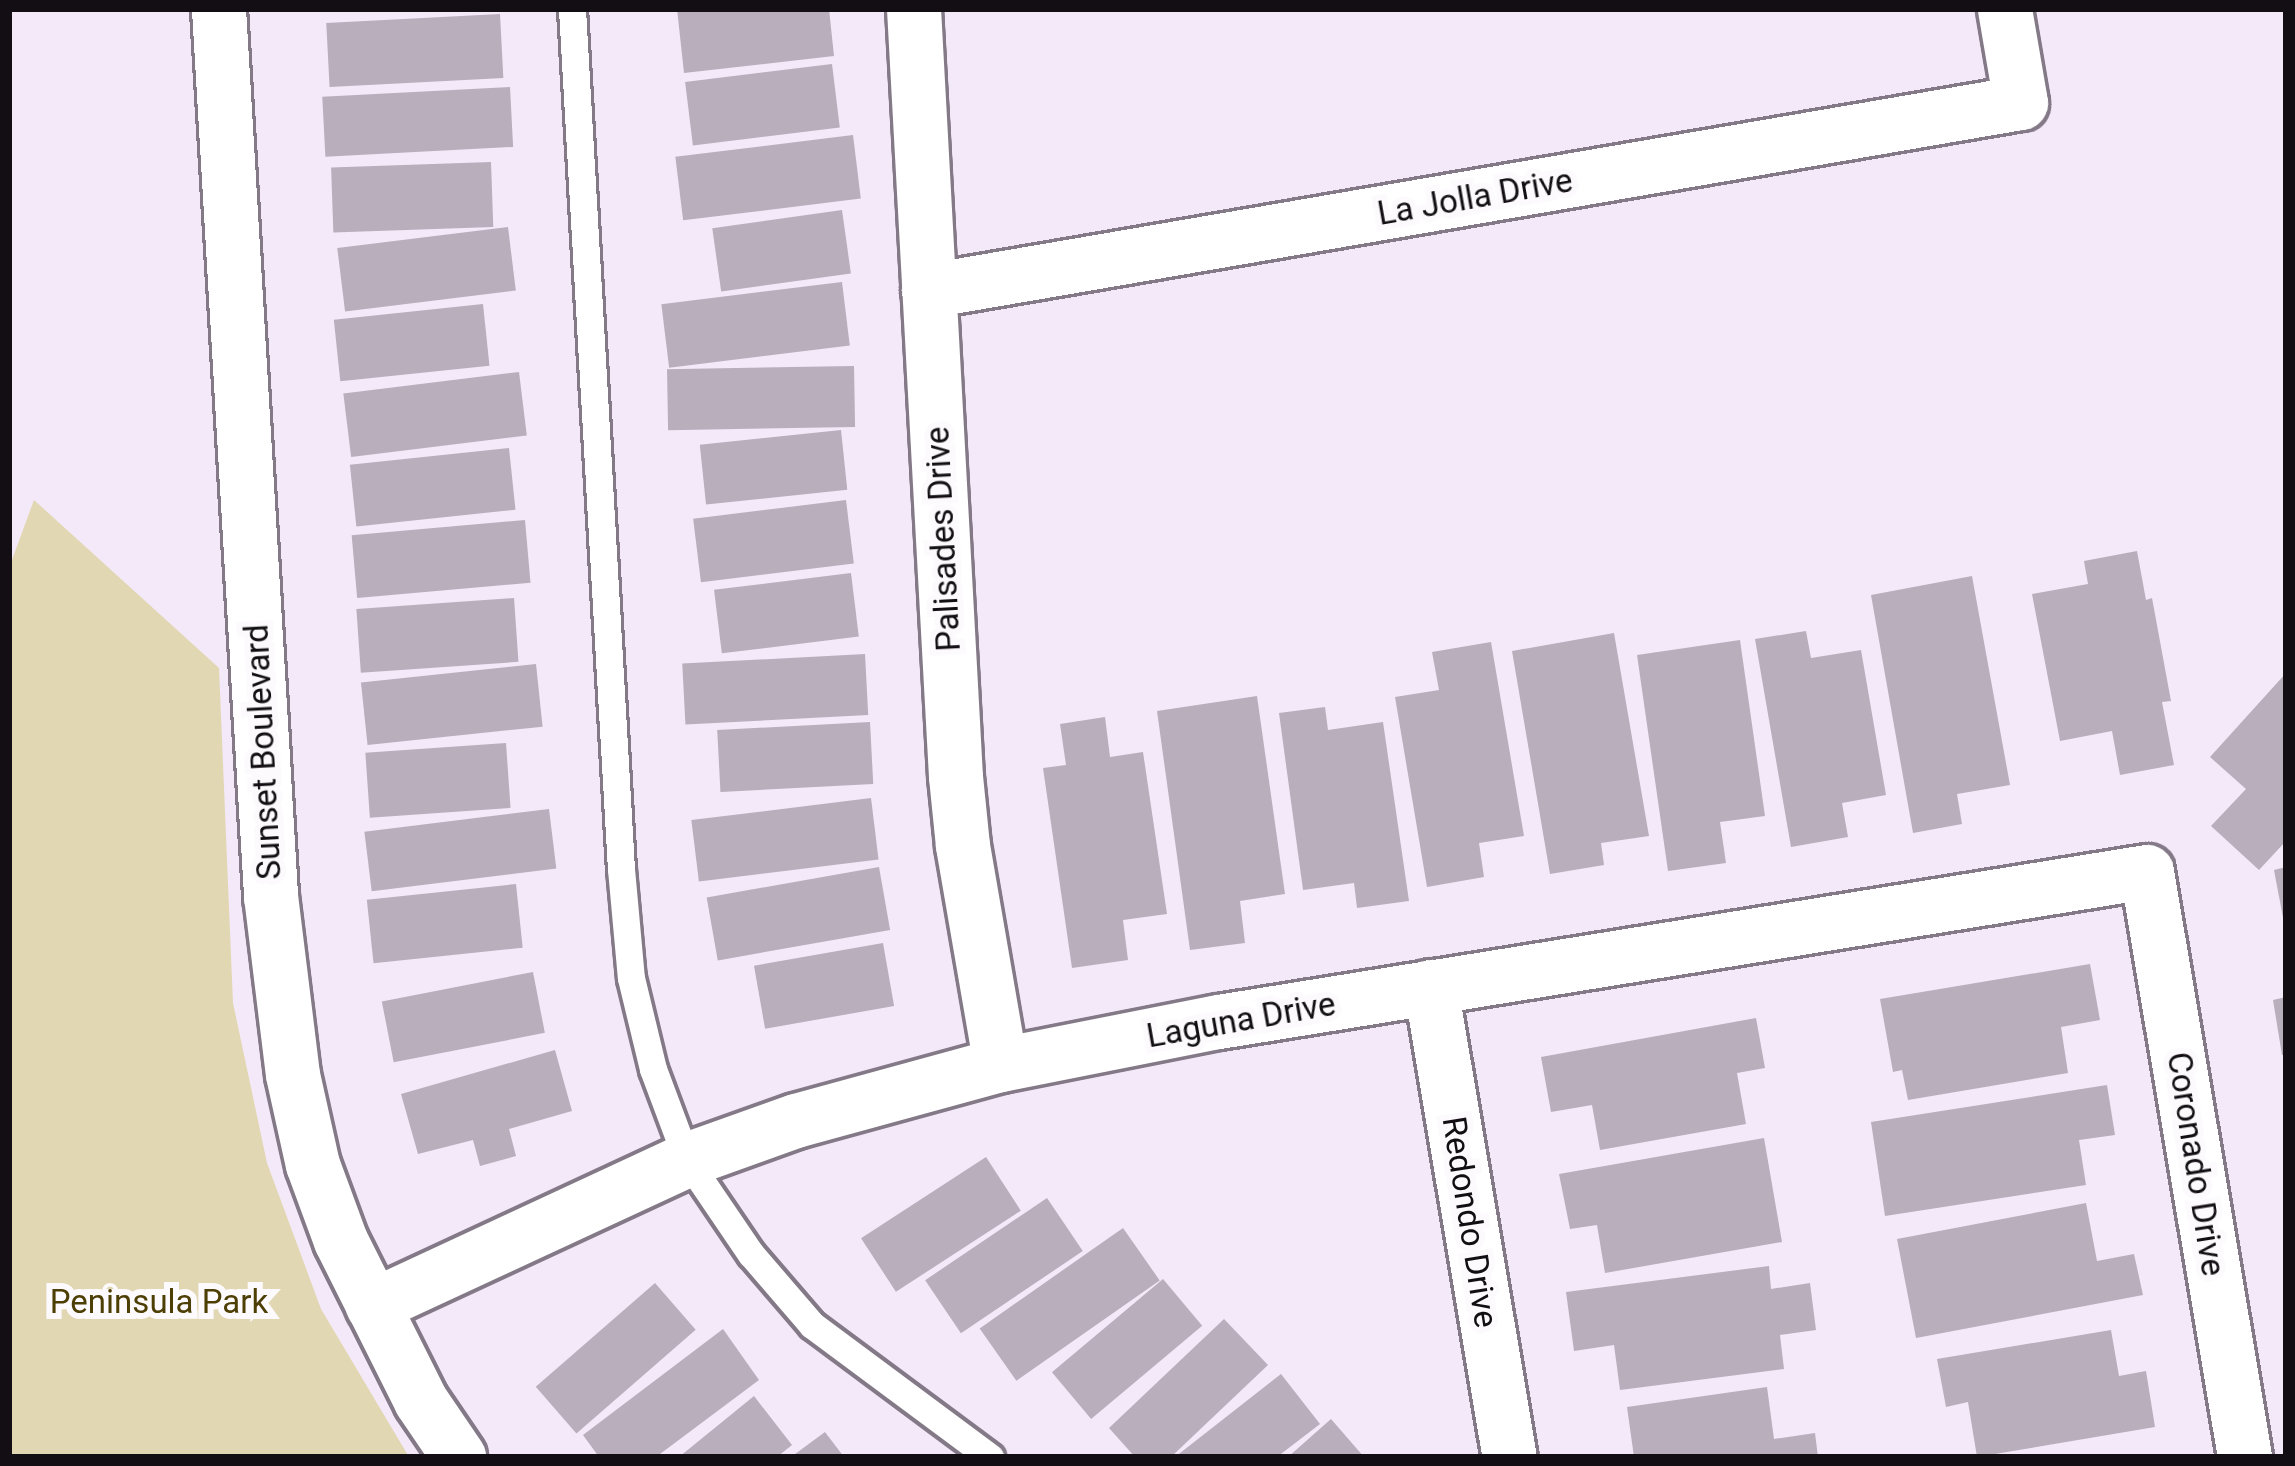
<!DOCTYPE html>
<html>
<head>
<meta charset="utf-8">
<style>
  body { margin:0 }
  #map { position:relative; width:2295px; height:1466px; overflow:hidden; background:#f4e9f8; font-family:Roboto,sans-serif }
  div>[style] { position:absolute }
  .green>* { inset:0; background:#e2d7b3 }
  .building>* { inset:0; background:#b9aebc; transform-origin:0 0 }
  .roads { filter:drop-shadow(3px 0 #837987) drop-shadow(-3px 0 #837987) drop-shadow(0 3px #837987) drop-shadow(0 -3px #837987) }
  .lane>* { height:27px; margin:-13.5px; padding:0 13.5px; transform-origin:13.5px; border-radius:13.5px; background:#fff }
  .street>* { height:54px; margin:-27px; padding:0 27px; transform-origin:27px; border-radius:27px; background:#fff }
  span { translate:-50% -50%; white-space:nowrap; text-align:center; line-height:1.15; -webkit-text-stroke:12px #fcfafd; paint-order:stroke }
  .street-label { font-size:33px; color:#120e13 }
  .park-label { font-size:33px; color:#4d3e03 }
  .frame { position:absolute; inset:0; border:12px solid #120e13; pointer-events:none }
</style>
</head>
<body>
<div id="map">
  <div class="green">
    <i style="clip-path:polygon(34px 500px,219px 668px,233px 1003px,267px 1163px,321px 1309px,409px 1457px,9px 1457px,9px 568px)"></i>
  </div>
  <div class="building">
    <i style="clip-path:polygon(677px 9px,829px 9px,834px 56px,684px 73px)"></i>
    <i style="left:500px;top:14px;width:64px;height:174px;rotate:87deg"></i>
    <i style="left:832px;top:64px;width:64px;height:148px;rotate:83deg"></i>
    <i style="left:510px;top:87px;width:60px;height:188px;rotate:87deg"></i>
    <i style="left:853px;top:135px;width:64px;height:179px;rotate:83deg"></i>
    <i style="left:491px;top:162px;width:65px;height:160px;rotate:88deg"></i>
    <i style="left:842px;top:210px;width:64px;height:131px;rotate:82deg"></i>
    <i style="left:508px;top:227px;width:64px;height:172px;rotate:83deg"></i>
    <i style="left:842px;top:282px;width:64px;height:182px;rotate:83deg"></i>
    <i style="left:483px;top:304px;width:62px;height:150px;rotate:84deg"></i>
    <i style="left:854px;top:366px;width:61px;height:187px;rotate:89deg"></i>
    <i style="left:519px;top:372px;width:64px;height:177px;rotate:83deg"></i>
    <i style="left:841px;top:430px;width:60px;height:142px;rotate:84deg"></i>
    <i style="left:509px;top:448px;width:62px;height:160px;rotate:84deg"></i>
    <i style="left:846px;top:500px;width:64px;height:154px;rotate:83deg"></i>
    <i style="left:525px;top:520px;width:63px;height:174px;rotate:85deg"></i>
    <i style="clip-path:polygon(2137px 551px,2146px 600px,2152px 598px,2171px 701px,2162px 702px,2174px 765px,2120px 775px,2112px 731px,2060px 741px,2032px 594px,2088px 584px,2084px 561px)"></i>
    <i style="left:851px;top:573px;width:64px;height:138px;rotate:83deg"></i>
    <i style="clip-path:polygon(1972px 576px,2010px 785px,1957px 794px,1962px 824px,1913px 833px,1871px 595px)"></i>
    <i style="left:514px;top:598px;width:64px;height:158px;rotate:86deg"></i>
    <i style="clip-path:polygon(1806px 631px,1811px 658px,1861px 650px,1886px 795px,1842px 803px,1848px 837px,1791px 847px,1755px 639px)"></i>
    <i style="clip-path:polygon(1614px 633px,1649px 836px,1601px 843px,1604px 865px,1550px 874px,1512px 651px)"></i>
    <i style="clip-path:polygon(1740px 640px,1765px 816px,1720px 822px,1726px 863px,1668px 871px,1637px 655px)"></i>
    <i style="clip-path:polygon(1491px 642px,1524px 836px,1479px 843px,1484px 877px,1427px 887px,1395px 697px,1439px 690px,1432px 652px)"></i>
    <i style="left:865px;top:654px;width:61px;height:183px;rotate:87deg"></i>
    <i style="left:536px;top:664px;width:63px;height:176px;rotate:84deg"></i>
    <i style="clip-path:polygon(2286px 673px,2286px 841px,2259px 870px,2211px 826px,2246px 789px,2210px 757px)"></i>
    <i style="clip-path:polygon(1257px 696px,1285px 894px,1240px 901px,1245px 943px,1190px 950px,1157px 711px)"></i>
    <i style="clip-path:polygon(1325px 707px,1328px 730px,1383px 722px,1409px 901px,1357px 908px,1354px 883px,1303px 890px,1279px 713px)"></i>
    <i style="clip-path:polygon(1105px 717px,1110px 757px,1143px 752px,1167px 914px,1123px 920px,1128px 960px,1072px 968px,1043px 768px,1066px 765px,1060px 724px)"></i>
    <i style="left:870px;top:722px;width:62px;height:153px;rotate:87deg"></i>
    <i style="left:506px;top:743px;width:65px;height:141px;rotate:86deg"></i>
    <i style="left:871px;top:798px;width:62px;height:181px;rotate:83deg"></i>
    <i style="left:549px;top:809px;width:60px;height:186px;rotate:83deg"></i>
    <i style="left:879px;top:867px;width:64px;height:175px;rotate:80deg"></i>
    <i style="clip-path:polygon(2286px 867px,2286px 922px,2284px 923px,2274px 870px)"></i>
    <i style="left:516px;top:884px;width:64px;height:150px;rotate:84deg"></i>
    <i style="left:883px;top:943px;width:64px;height:131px;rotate:80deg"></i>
    <i style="clip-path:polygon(2090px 964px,2100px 1020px,2061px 1027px,2068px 1073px,1908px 1100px,1902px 1070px,1893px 1072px,1880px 999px)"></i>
    <i style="left:533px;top:972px;width:62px;height:154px;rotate:79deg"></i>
    <i style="clip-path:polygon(2286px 997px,2286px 1055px,2282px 1055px,2273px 1000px)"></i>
    <i style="clip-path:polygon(1756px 1018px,1765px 1068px,1737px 1073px,1746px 1124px,1600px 1150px,1592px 1105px,1551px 1112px,1541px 1057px)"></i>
    <i style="clip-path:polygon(555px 1050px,572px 1111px,509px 1129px,516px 1156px,480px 1166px,473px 1140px,418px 1154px,401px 1094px)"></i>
    <i style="clip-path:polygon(2107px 1085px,2115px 1135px,2079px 1140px,2086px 1185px,1885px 1216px,1871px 1122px)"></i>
    <i style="clip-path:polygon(1764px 1138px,1782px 1242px,1605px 1273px,1597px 1225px,1570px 1229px,1559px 1174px)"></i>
    <i style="left:986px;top:1157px;width:64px;height:149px;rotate:57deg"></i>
    <i style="left:1047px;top:1198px;width:64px;height:147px;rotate:56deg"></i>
    <i style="clip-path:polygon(2086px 1203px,2097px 1261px,2134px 1254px,2143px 1295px,1916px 1338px,1897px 1239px)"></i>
    <i style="left:1123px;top:1228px;width:64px;height:175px;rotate:55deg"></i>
    <i style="clip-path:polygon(1769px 1266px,1771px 1289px,1810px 1283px,1816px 1330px,1780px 1335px,1784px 1369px,1620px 1390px,1614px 1345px,1574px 1351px,1566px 1292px)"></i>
    <i style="left:1163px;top:1279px;width:61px;height:145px;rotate:50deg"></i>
    <i style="left:655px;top:1283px;width:62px;height:158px;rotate:49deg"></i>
    <i style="clip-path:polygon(1224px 1319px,1268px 1365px,1171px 1457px,1135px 1457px,1109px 1428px)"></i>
    <i style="clip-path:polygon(723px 1329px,759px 1380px,656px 1457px,599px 1457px,583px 1435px)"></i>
    <i style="clip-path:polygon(2111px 1330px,2119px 1376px,2146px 1371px,2155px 1427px,1977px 1457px,1968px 1402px,1946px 1407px,1937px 1359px)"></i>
    <i style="clip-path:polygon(1281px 1374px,1320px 1424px,1277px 1457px,1175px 1457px)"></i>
    <i style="clip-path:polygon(1767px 1387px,1774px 1439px,1815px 1433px,1818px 1457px,1634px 1457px,1627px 1407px)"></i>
    <i style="clip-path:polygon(754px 1396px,792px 1445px,777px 1457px,679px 1457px)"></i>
    <i style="clip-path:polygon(1331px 1419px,1364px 1457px,1288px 1457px)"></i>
    <i style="clip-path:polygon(825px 1432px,844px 1457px,791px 1457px)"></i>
  </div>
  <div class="roads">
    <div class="lane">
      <i style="left:572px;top:9px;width:861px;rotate:86.74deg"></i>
      <i style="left:621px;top:869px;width:109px;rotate:84.8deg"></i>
      <i style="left:631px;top:978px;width:94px;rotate:76.4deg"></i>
      <i style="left:653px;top:1069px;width:97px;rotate:69.5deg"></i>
      <i style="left:687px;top:1160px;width:114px;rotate:55.8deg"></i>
      <i style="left:751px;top:1254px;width:94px;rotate:49.3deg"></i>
      <i style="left:812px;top:1325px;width:222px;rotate:36.6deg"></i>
    </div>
    <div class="street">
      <i style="left:219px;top:9px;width:889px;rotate:86.64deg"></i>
      <i style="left:271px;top:896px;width:180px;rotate:83deg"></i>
      <i style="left:293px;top:1075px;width:92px;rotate:77.5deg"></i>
      <i style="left:313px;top:1165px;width:81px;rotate:69.8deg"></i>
      <i style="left:341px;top:1241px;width:179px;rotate:63.4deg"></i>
      <i style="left:421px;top:1401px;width:68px;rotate:55.8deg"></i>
      <i style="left:914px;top:9px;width:769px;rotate:86.87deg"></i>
      <i style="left:956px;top:777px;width:69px;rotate:84.2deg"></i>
      <i style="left:963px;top:846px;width:222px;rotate:80.2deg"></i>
      <i style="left:929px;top:291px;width:1108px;rotate:-9.77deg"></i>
      <i style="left:2021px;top:103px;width:95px;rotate:-99.7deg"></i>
      <i style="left:1431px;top:987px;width:477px;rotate:80.5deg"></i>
      <i style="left:373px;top:1306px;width:346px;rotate:-24.9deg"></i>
      <i style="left:687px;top:1160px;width:116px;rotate:-19.7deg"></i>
      <i style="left:796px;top:1121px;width:213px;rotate:-15.3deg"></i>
      <i style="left:1001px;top:1065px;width:222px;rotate:-11.2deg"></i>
      <i style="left:1219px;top:1022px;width:940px;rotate:-9.18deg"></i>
      <i style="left:2147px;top:872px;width:593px;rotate:80.49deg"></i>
    </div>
  </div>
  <div class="street-label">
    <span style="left:1475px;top:197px;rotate:-10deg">La Jolla Drive</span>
    <span style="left:943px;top:539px;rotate:-93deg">Palisades Drive</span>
    <span style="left:263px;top:752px;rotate:-93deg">Sunset Boulevard</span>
    <span style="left:1241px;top:1020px;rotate:-10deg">Laguna Drive</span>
    <span style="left:2196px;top:1164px;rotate:81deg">Coronado Drive</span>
    <span style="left:1470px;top:1222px;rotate:81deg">Redondo Drive</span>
  </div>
  <div class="park-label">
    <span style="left:159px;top:1302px">Peninsula Park</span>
  </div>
  <div class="frame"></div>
</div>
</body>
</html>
